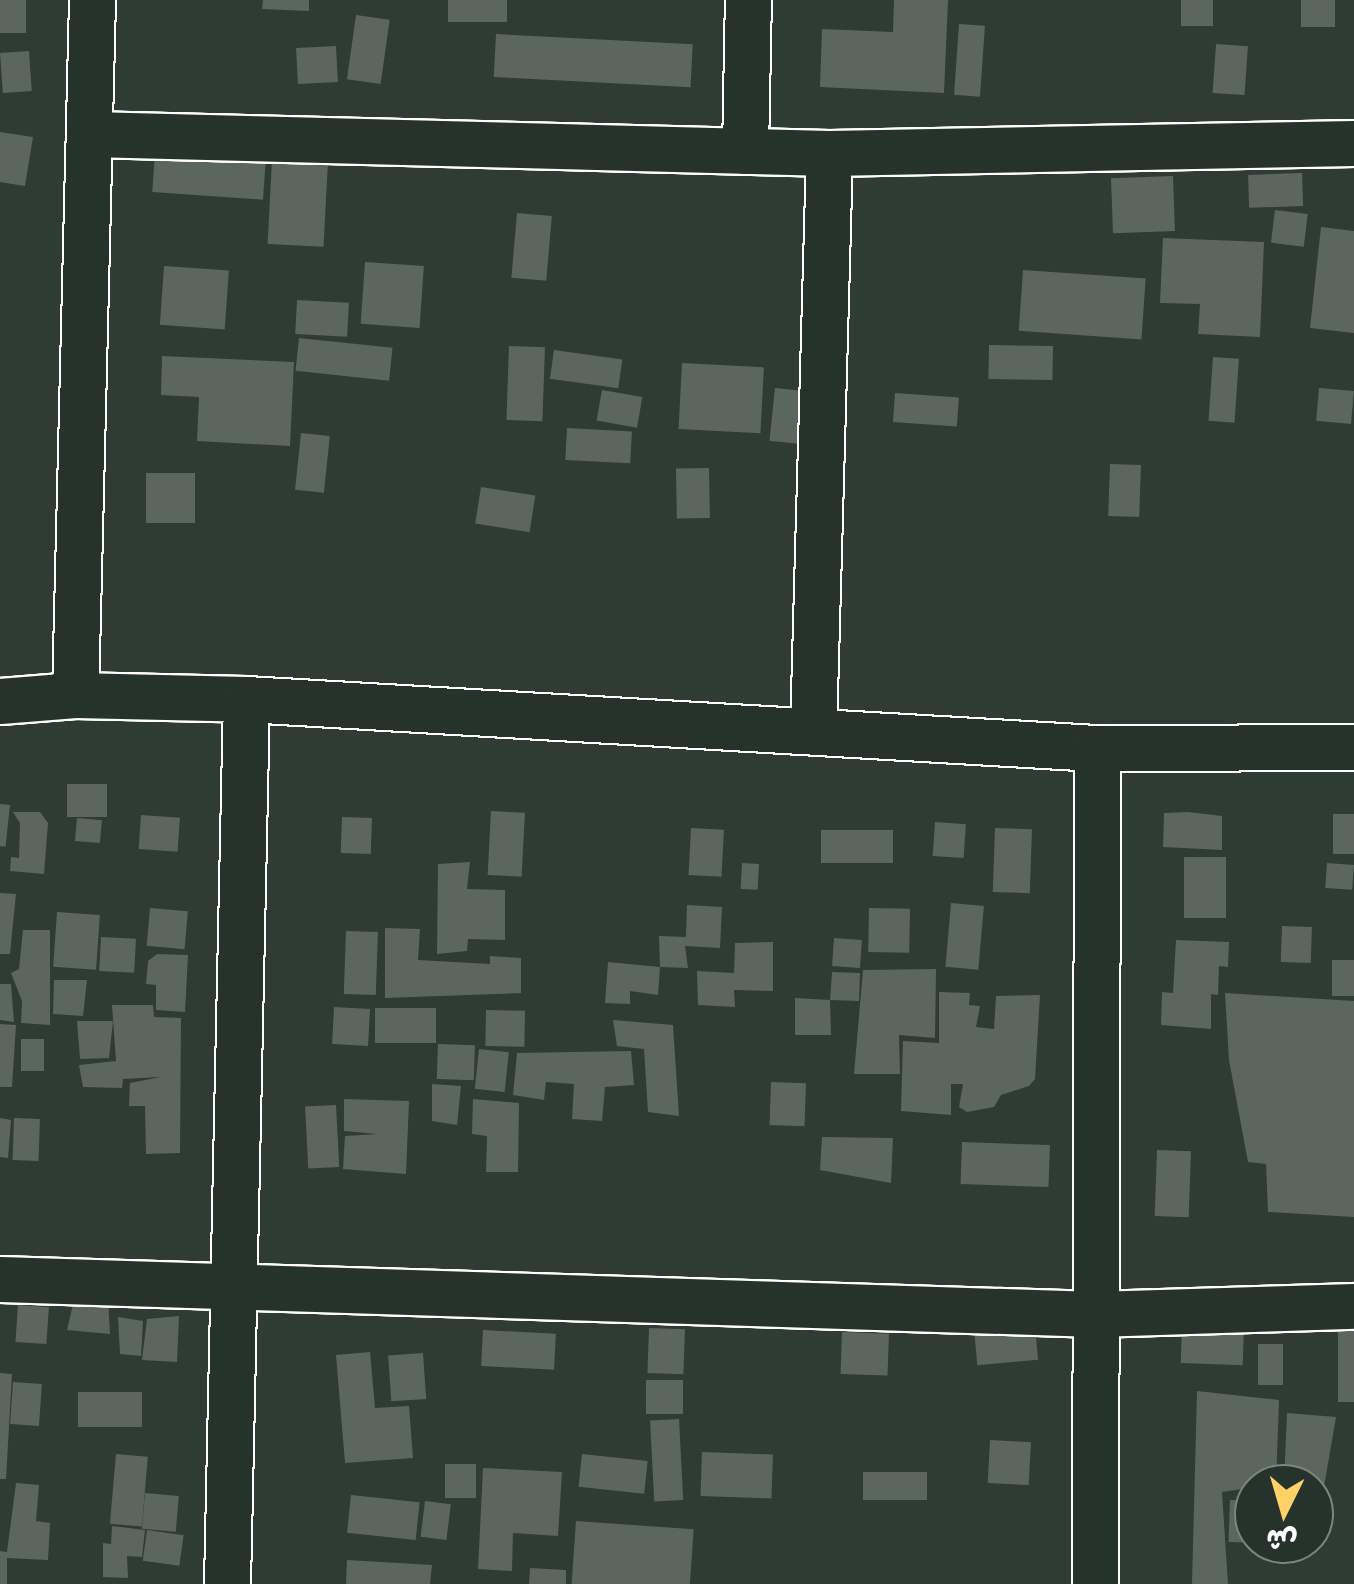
<!DOCTYPE html>
<html>
<head>
<meta charset="utf-8">
<style>
  body { margin:0 }
  #map { position:relative; width:1354px; height:1584px; overflow:hidden; background:#2f3b35; font-family:Mali,"Playpen Sans Arabic",sans-serif }
  div>[style] { position:absolute }
  .building>* { inset:0; background:#5b6661; transform-origin:0 0 }
  .roads { filter:drop-shadow(2px 0 #fff) drop-shadow(-2px 0 #fff) drop-shadow(0 2px #fff) drop-shadow(0 -2px #fff) }
  .minor>* { height:45px; margin:-22.5px; padding:0 22.5px; transform-origin:22.5px; border-radius:22.5px; background:#26332d }
  span { translate:-50% -50%; white-space:nowrap; text-align:center; line-height:1.15; -webkit-text-stroke:8px #26332d; paint-order:stroke }
  .north { position:absolute; left:1234px; top:1464px; width:100px; height:100px; box-sizing:border-box; background:#26332d; border:2px solid #7d8581; border-radius:50%; rotate:185deg; font-size:28px; font-weight:700; line-height:40px; text-align:center; color:#fff }
  .north::after { content:''; display:block; margin:auto; width:35px; height:45px; background:#ffd166; clip-path:polygon(50% 0,100% 100%,50% 72%,0 100%) }
</style>
</head>
<body>
<div id="map">
  <div class="building">
    <i style="left:0;top:0;width:26px;height:33px"></i>
    <i style="clip-path:polygon(263px 0,309px 0,309px 11px,262px 9px)"></i>
    <i style="left:448px;top:0;width:59px;height:22px"></i>
    <i style="clip-path:polygon(894px 0,948px 0,944px 93px,820px 87px,822px 29px,893px 32px)"></i>
    <i style="left:1181px;top:0;width:32px;height:26px"></i>
    <i style="left:1301px;top:0;width:34px;height:27px"></i>
    <i style="left:356px;top:15px;width:34px;height:65px;rotate:8deg"></i>
    <i style="left:959px;top:24px;width:26px;height:71px;rotate:4deg"></i>
    <i style="left:496px;top:34px;width:197px;height:43px;rotate:3deg"></i>
    <i style="left:1216px;top:44px;width:32px;height:49px;rotate:4deg"></i>
    <i style="left:336px;top:46px;width:36px;height:40px;rotate:87deg"></i>
    <i style="left:29px;top:51px;width:40px;height:29px;rotate:86deg"></i>
    <i style="clip-path:polygon(0 132px,33px 137px,25px 186px,0 182px)"></i>
    <i style="left:155px;top:153px;width:111px;height:39px;rotate:4deg"></i>
    <i style="left:272px;top:160px;width:56px;height:84px;rotate:3deg"></i>
    <i style="left:1302px;top:173px;width:33px;height:54px;rotate:88deg"></i>
    <i style="left:1173px;top:176px;width:55px;height:62px;rotate:88deg"></i>
    <i style="left:1275px;top:210px;width:33px;height:33px;rotate:7deg"></i>
    <i style="left:517px;top:213px;width:35px;height:65px;rotate:5deg"></i>
    <i style="clip-path:polygon(1321px 227px,1354px 231px,1354px 333px,1310px 328px)"></i>
    <i style="clip-path:polygon(1163px 238px,1264px 242px,1260px 337px,1198px 334px,1200px 304px,1160px 303px)"></i>
    <i style="left:365px;top:262px;width:59px;height:62px;rotate:4deg"></i>
    <i style="left:164px;top:266px;width:65px;height:59px;rotate:4deg"></i>
    <i style="left:1023px;top:270px;width:123px;height:61px;rotate:4deg"></i>
    <i style="left:297px;top:300px;width:52px;height:34px;rotate:3deg"></i>
    <i style="left:299px;top:338px;width:94px;height:33px;rotate:6deg"></i>
    <i style="left:989px;top:345px;width:64px;height:34px;rotate:1deg"></i>
    <i style="left:509px;top:346px;width:36px;height:74px;rotate:2deg"></i>
    <i style="left:554px;top:350px;width:69px;height:29px;rotate:8deg"></i>
    <i style="clip-path:polygon(162px 356px,294px 362px,290px 446px,197px 441px,199px 397px,161px 395px)"></i>
    <i style="left:1213px;top:357px;width:26px;height:64px;rotate:4deg"></i>
    <i style="left:682px;top:363px;width:82px;height:66px;rotate:3deg"></i>
    <i style="left:775px;top:388px;width:36px;height:53px;rotate:6deg"></i>
    <i style="left:1319px;top:388px;width:35px;height:33px;rotate:5deg"></i>
    <i style="left:602px;top:390px;width:41px;height:31px;rotate:10deg"></i>
    <i style="left:895px;top:393px;width:64px;height:29px;rotate:4deg"></i>
    <i style="left:567px;top:428px;width:65px;height:32px;rotate:3deg"></i>
    <i style="left:301px;top:433px;width:29px;height:57px;rotate:6deg"></i>
    <i style="left:1110px;top:464px;width:31px;height:52px;rotate:2deg"></i>
    <i style="left:709px;top:468px;width:50px;height:33px;rotate:89deg"></i>
    <i style="left:195px;top:473px;width:50px;height:49px;rotate:90deg"></i>
    <i style="left:481px;top:487px;width:55px;height:37px;rotate:9deg"></i>
    <i style="left:67px;top:784px;width:40px;height:33px"></i>
    <i style="left:0;top:804px;width:10px;height:42px;rotate:6deg"></i>
    <i style="left:491px;top:811px;width:34px;height:64px;rotate:3deg"></i>
    <i style="clip-path:polygon(13px 812px,40px 812px,48px 823px,44px 874px,10px 871px,11px 857px,19px 858px,20px 823px)"></i>
    <i style="clip-path:polygon(1188px 812px,1222px 816px,1222px 850px,1163px 847px,1164px 813px)"></i>
    <i style="left:1333px;top:814px;width:21px;height:40px"></i>
    <i style="left:141px;top:815px;width:39px;height:34px;rotate:4deg"></i>
    <i style="left:342px;top:817px;width:30px;height:36px;rotate:2deg"></i>
    <i style="left:77px;top:818px;width:25px;height:23px;rotate:5deg"></i>
    <i style="left:935px;top:822px;width:31px;height:34px;rotate:4deg"></i>
    <i style="left:691px;top:828px;width:33px;height:47px;rotate:3deg"></i>
    <i style="left:995px;top:828px;width:37px;height:64px;rotate:2deg"></i>
    <i style="left:821px;top:830px;width:72px;height:33px"></i>
    <i style="left:1184px;top:857px;width:42px;height:61px"></i>
    <i style="clip-path:polygon(470px 862px,467px 889px,505px 890px,505px 940px,468px 939px,467px 951px,437px 954px,438px 864px)"></i>
    <i style="left:742px;top:863px;width:17px;height:26px;rotate:3deg"></i>
    <i style="left:1327px;top:863px;width:27px;height:25px;rotate:4deg"></i>
    <i style="clip-path:polygon(0 893px,16px 894px,10px 954px,0 954px)"></i>
    <i style="left:951px;top:903px;width:33px;height:64px;rotate:5deg"></i>
    <i style="clip-path:polygon(687px 905px,722px 907px,720px 948px,685px 946px,688px 968px,660px 967px,659px 936px,686px 937px)"></i>
    <i style="left:150px;top:908px;width:38px;height:38px;rotate:5deg"></i>
    <i style="left:869px;top:908px;width:41px;height:44px;rotate:1deg"></i>
    <i style="left:57px;top:912px;width:43px;height:55px;rotate:4deg"></i>
    <i style="left:1282px;top:926px;width:30px;height:36px;rotate:2deg"></i>
    <i style="clip-path:polygon(385px 928px,420px 929px,418px 960px,490px 964px,490px 956px,521px 958px,521px 993px,385px 998px)"></i>
    <i style="clip-path:polygon(23px 930px,50px 930px,50px 1025px,21px 1023px,22px 1001px,11px 973px,19px 969px)"></i>
    <i style="left:346px;top:931px;width:32px;height:63px;rotate:2deg"></i>
    <i style="left:101px;top:937px;width:35px;height:34px;rotate:3deg"></i>
    <i style="left:834px;top:938px;width:28px;height:28px;rotate:4deg"></i>
    <i style="clip-path:polygon(1176px 940px,1229px 942px,1228px 967px,1219px 966px,1218px 995px,1211px 994px,1211px 1029px,1161px 1025px,1162px 992px,1173px 993px)"></i>
    <i style="clip-path:polygon(773px 942px,773px 991px,734px 990px,735px 1007px,698px 1005px,697px 971px,734px 973px,735px 943px)"></i>
    <i style="clip-path:polygon(157px 954px,188px 955px,185px 1012px,156px 1010px,156px 985px,146px 984px,148px 961px)"></i>
    <i style="left:1354px;top:960px;width:36px;height:22px;rotate:90deg"></i>
    <i style="clip-path:polygon(608px 962px,660px 967px,658px 995px,630px 991px,630px 1004px,605px 1003px)"></i>
    <i style="clip-path:polygon(936px 969px,935px 1038px,899px 1035px,900px 1074px,854px 1074px,863px 970px)"></i>
    <i style="clip-path:polygon(832px 972px,860px 973px,859px 1001px,830px 1000px,831px 1035px,795px 1035px,795px 998px,830px 1000px)"></i>
    <i style="clip-path:polygon(54px 980px,87px 980px,83px 1016px,53px 1014px)"></i>
    <i style="clip-path:polygon(0 984px,11px 984px,14px 1022px,0 1020px)"></i>
    <i style="clip-path:polygon(939px 992px,970px 993px,969px 1005px,980px 1006px,976px 1027px,994px 1029px,996px 996px,1040px 995px,1035px 1079px,1029px 1086px,1001px 1095px,994px 1107px,967px 1112px,959px 1107px,963px 1084px,951px 1084px,951px 1115px,901px 1111px,903px 1041px,939px 1043px)"></i>
    <i style="clip-path:polygon(1225px 993px,1354px 1001px,1354px 1217px,1268px 1212px,1266px 1164px,1248px 1162px,1229px 1060px)"></i>
    <i style="clip-path:polygon(112px 1005px,153px 1005px,154px 1017px,181px 1018px,180px 1153px,146px 1154px,145px 1106px,129px 1106px,130px 1083px,161px 1077px,123px 1079px,122px 1088px,83px 1087px,79px 1065px,116px 1061px)"></i>
    <i style="left:375px;top:1008px;width:61px;height:35px"></i>
    <i style="left:370px;top:1009px;width:37px;height:36px;rotate:93deg"></i>
    <i style="left:486px;top:1010px;width:39px;height:36px;rotate:1deg"></i>
    <i style="clip-path:polygon(613px 1020px,673px 1025px,679px 1116px,648px 1112px,644px 1049px,617px 1046px)"></i>
    <i style="clip-path:polygon(77px 1021px,113px 1021px,109px 1058px,80px 1059px)"></i>
    <i style="clip-path:polygon(0 1024px,16px 1025px,12px 1087px,0 1087px)"></i>
    <i style="left:21px;top:1039px;width:23px;height:32px"></i>
    <i style="left:438px;top:1044px;width:37px;height:35px;rotate:2deg"></i>
    <i style="left:479px;top:1049px;width:30px;height:40px;rotate:6deg"></i>
    <i style="clip-path:polygon(631px 1051px,634px 1085px,605px 1087px,602px 1121px,572px 1119px,574px 1084px,546px 1082px,544px 1100px,513px 1095px,517px 1053px)"></i>
    <i style="left:771px;top:1082px;width:35px;height:43px;rotate:2deg"></i>
    <i style="clip-path:polygon(432px 1084px,461px 1086px,457px 1125px,432px 1121px)"></i>
    <i style="clip-path:polygon(344px 1099px,409px 1101px,406px 1174px,343px 1169px,345px 1136px,377px 1134px,344px 1131px)"></i>
    <i style="clip-path:polygon(473px 1099px,519px 1103px,518px 1172px,486px 1172px,487px 1136px,472px 1134px)"></i>
    <i style="left:336px;top:1105px;width:62px;height:31px;rotate:87deg"></i>
    <i style="clip-path:polygon(0 1118px,11px 1120px,8px 1158px,0 1157px)"></i>
    <i style="left:14px;top:1118px;width:26px;height:42px;rotate:2deg"></i>
    <i style="clip-path:polygon(822px 1137px,893px 1138px,891px 1183px,820px 1170px)"></i>
    <i style="left:962px;top:1142px;width:88px;height:42px;rotate:2deg"></i>
    <i style="left:1157px;top:1150px;width:34px;height:66px;rotate:2deg"></i>
    <i style="clip-path:polygon(75px 1296px,108px 1298px,110px 1334px,67px 1330px)"></i>
    <i style="left:18px;top:1305px;width:31px;height:37px;rotate:4deg"></i>
    <i style="clip-path:polygon(179px 1316px,177px 1362px,142px 1360px,147px 1319px)"></i>
    <i style="clip-path:polygon(118px 1317px,143px 1321px,141px 1356px,120px 1354px)"></i>
    <i style="left:1035px;top:1325px;width:35px;height:61px;rotate:85deg"></i>
    <i style="left:1182px;top:1326px;width:62px;height:37px;rotate:2deg"></i>
    <i style="left:649px;top:1328px;width:36px;height:45px;rotate:2deg"></i>
    <i style="left:483px;top:1330px;width:73px;height:36px;rotate:3deg"></i>
    <i style="left:1338px;top:1330px;width:16px;height:72px"></i>
    <i style="left:842px;top:1332px;width:47px;height:42px;rotate:2deg"></i>
    <i style="left:1258px;top:1344px;width:25px;height:41px"></i>
    <i style="clip-path:polygon(370px 1352px,375px 1408px,409px 1406px,413px 1458px,345px 1463px,336px 1355px)"></i>
    <i style="left:423px;top:1353px;width:46px;height:35px;rotate:86deg"></i>
    <i style="clip-path:polygon(0 1373px,12px 1374px,6px 1479px,0 1479px)"></i>
    <i style="left:683px;top:1380px;width:34px;height:37px;rotate:90deg"></i>
    <i style="left:13px;top:1382px;width:29px;height:42px;rotate:4deg"></i>
    <i style="clip-path:polygon(1197px 1391px,1279px 1400px,1276px 1484px,1222px 1492px,1228px 1584px,1192px 1584px)"></i>
    <i style="left:78px;top:1392px;width:64px;height:35px"></i>
    <i style="clip-path:polygon(1287px 1413px,1336px 1417px,1324px 1487px,1284px 1484px)"></i>
    <i style="left:679px;top:1419px;width:81px;height:29px;rotate:87deg"></i>
    <i style="left:990px;top:1440px;width:41px;height:43px;rotate:3deg"></i>
    <i style="left:702px;top:1452px;width:71px;height:44px;rotate:2deg"></i>
    <i style="left:116px;top:1454px;width:32px;height:70px;rotate:5deg"></i>
    <i style="left:582px;top:1454px;width:66px;height:33px;rotate:6deg"></i>
    <i style="left:445px;top:1464px;width:31px;height:34px"></i>
    <i style="clip-path:polygon(483px 1468px,562px 1472px,558px 1536px,513px 1533px,512px 1571px,478px 1569px)"></i>
    <i style="left:927px;top:1472px;width:28px;height:64px;rotate:90deg"></i>
    <i style="clip-path:polygon(16px 1483px,39px 1485px,36px 1521px,50px 1523px,48px 1560px,7px 1558px,7px 1584px,0 1584px,0 1551px,7px 1552px)"></i>
    <i style="left:145px;top:1493px;width:34px;height:36px;rotate:5deg"></i>
    <i style="left:351px;top:1495px;width:69px;height:38px;rotate:6deg"></i>
    <i style="left:1230px;top:1500px;width:24px;height:42px;rotate:2deg"></i>
    <i style="left:425px;top:1501px;width:26px;height:36px;rotate:7deg"></i>
    <i style="left:576px;top:1521px;width:118px;height:63px;rotate:4deg"></i>
    <i style="clip-path:polygon(112px 1526px,145px 1530px,142px 1557px,127px 1556px,128px 1578px,103px 1577px,103px 1543px,111px 1544px)"></i>
    <i style="left:147px;top:1530px;width:37px;height:31px;rotate:8deg"></i>
    <i style="clip-path:polygon(347px 1560px,432px 1565px,430px 1584px,346px 1584px)"></i>
    <i style="clip-path:polygon(530px 1568px,566px 1570px,566px 1584px,529px 1584px)"></i>
  </div>
  <div class="roads">
    <div class="minor">
      <i style="left:90px;top:134px;width:739px;rotate:1.47deg"></i>
      <i style="left:829px;top:153px;width:525px;rotate:-1.09deg"></i>
      <i style="left:745px;top:151px;width:151px;rotate:-88.9deg"></i>
      <i style="left:75px;top:695px;width:695px;rotate:-88.6deg"></i>
      <i style="left:0;top:701px;width:75px;rotate:-4.6deg"></i>
      <i style="left:75px;top:695px;width:171px;rotate:1.3deg"></i>
      <i style="left:246px;top:699px;width:852px;rotate:3.3deg"></i>
      <i style="left:1097px;top:748px;width:257px;rotate:-0.2deg"></i>
      <i style="left:813px;top:731px;width:578px;rotate:-88.41deg"></i>
      <i style="left:0;top:1279px;width:1096px;rotate:1.83deg"></i>
      <i style="left:1095px;top:1314px;width:259px;rotate:-1.8deg"></i>
      <i style="left:227px;top:1584px;width:885px;rotate:-88.77deg"></i>
      <i style="left:1095px;top:1584px;width:836px;rotate:-89.86deg"></i>
    </div>
  </div>
  <div class="north">ش</div>
</div>
</body>
</html>
